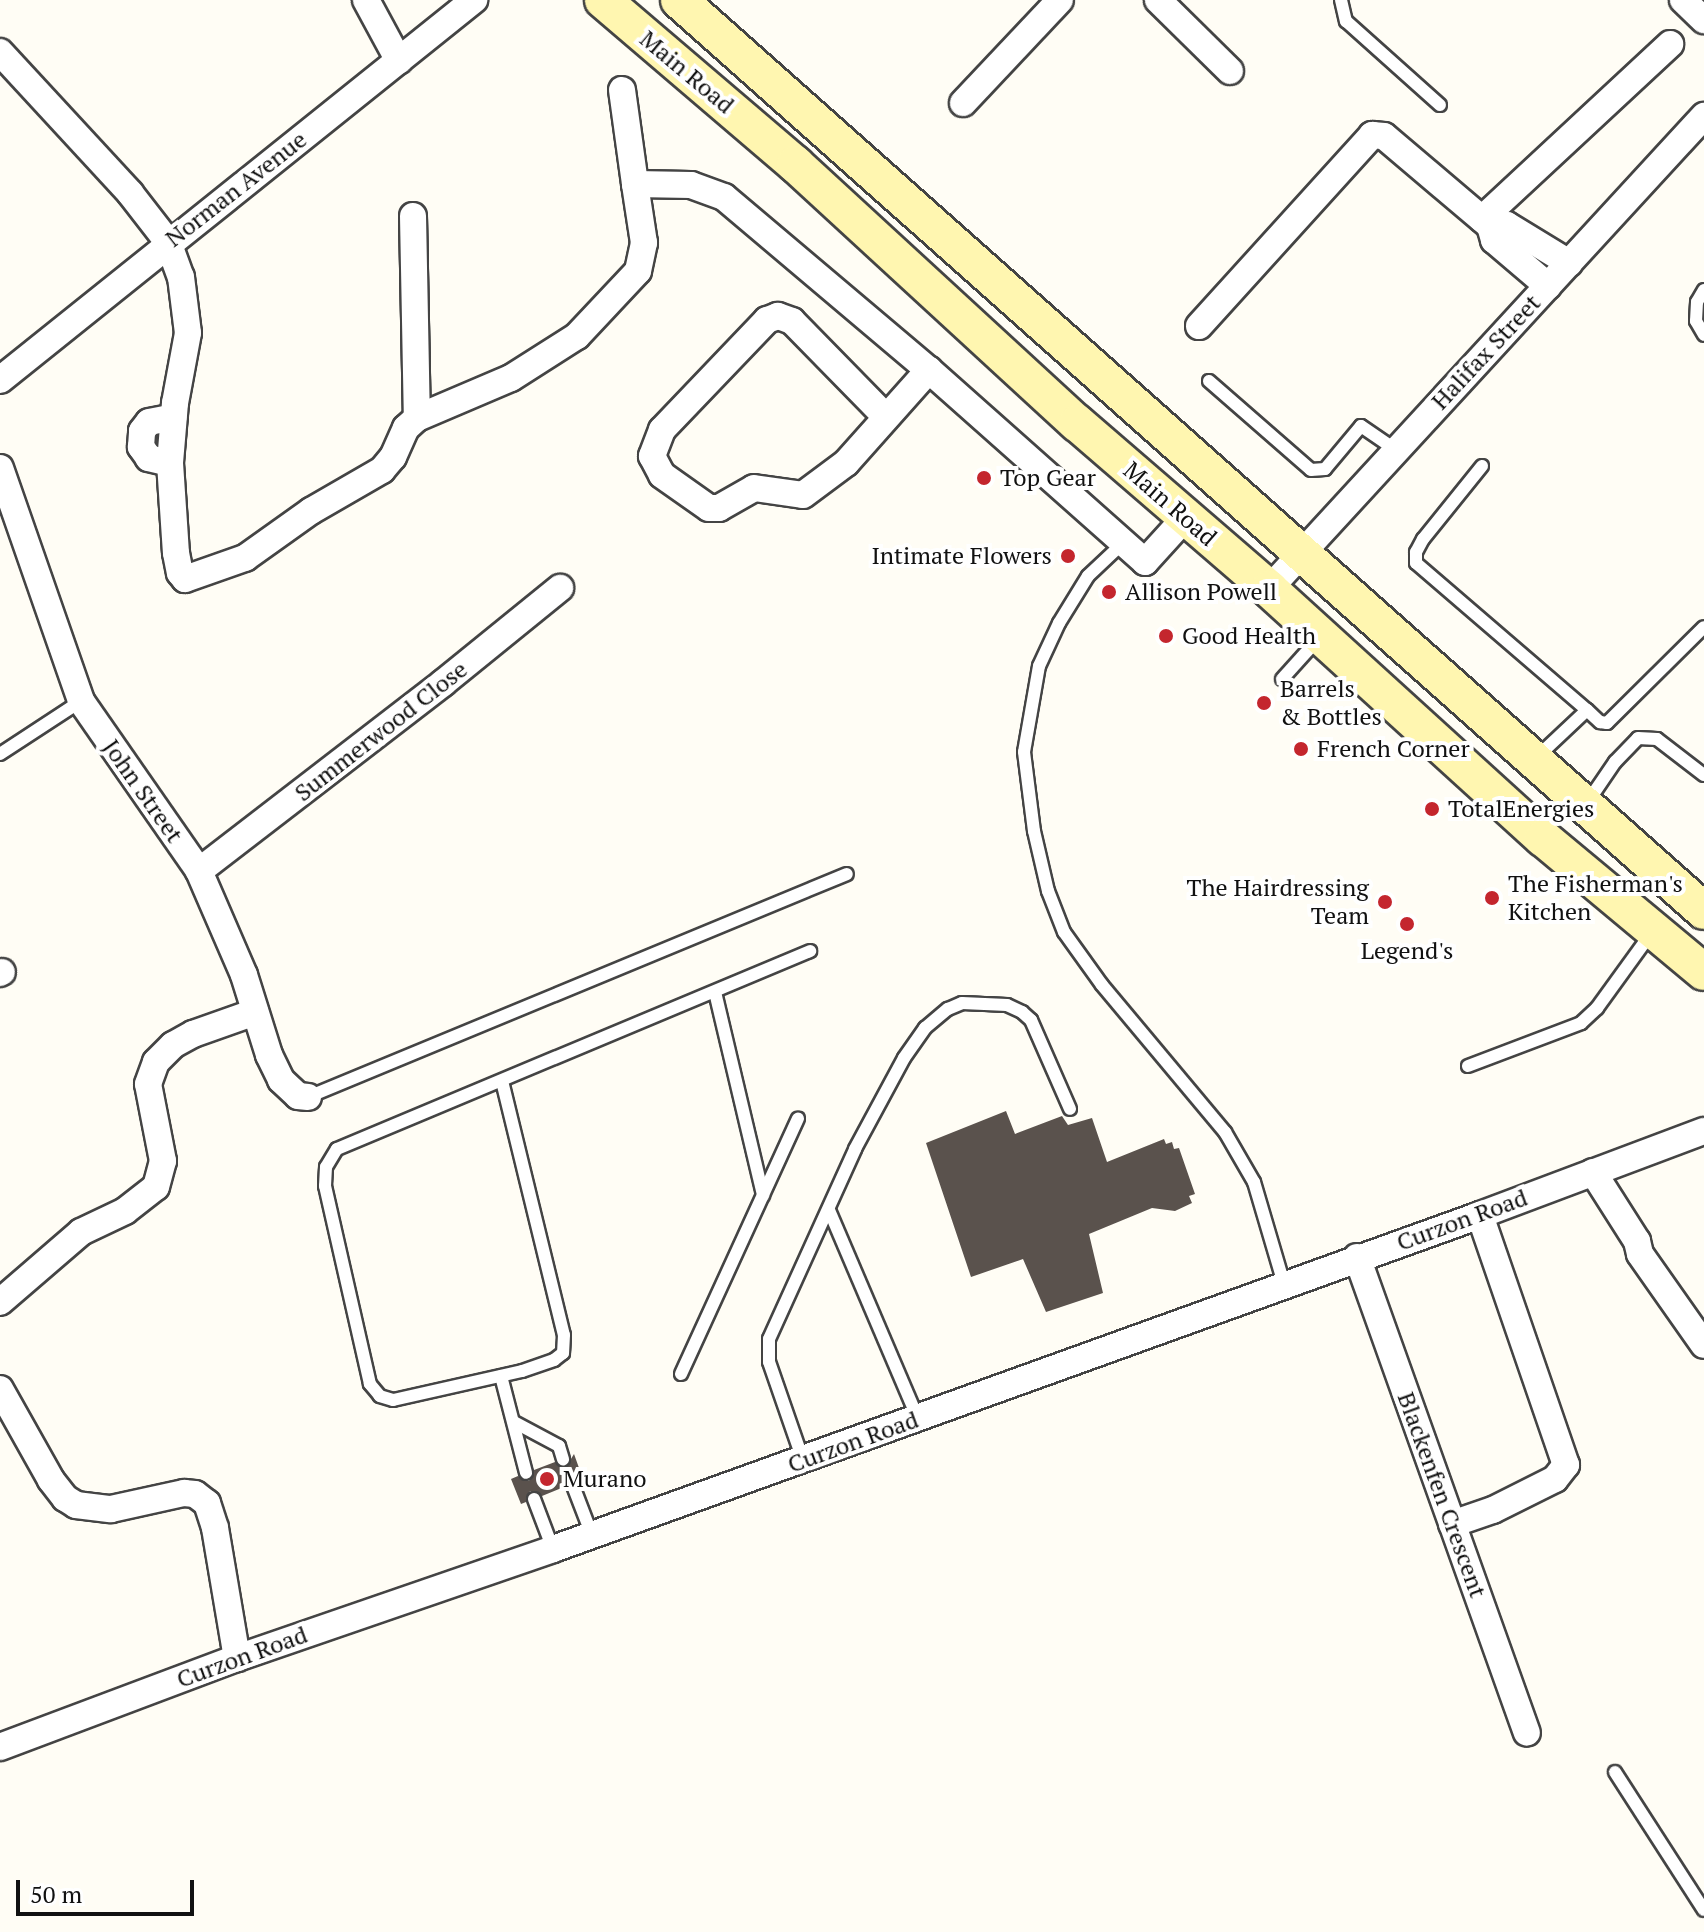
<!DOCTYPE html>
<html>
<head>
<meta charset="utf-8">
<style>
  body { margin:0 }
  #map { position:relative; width:1704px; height:1932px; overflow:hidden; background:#fffdf5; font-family:"PT Serif",serif }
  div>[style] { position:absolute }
  .building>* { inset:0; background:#5a524d }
  .roads { filter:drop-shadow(2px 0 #444) drop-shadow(-2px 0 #444) drop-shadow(0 2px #444) drop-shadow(0 -2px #444) }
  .service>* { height:12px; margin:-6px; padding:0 6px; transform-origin:6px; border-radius:6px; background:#fff }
  .minor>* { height:26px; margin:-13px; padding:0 13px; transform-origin:13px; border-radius:13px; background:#fff }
  .secondary>* { height:36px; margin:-18px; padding:0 18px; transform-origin:18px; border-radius:18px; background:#fff6b0 }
  .dots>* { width:22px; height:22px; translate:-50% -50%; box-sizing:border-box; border:4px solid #fff; border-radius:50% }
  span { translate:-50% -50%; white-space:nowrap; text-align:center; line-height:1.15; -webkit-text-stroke:8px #fff; paint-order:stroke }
  .street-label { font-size:24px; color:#111 }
  .poi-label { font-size:24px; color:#111 }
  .left { translate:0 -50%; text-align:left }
  .right { translate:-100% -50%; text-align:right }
  .scale { position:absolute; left:16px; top:1880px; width:178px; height:36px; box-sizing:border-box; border:4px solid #111; border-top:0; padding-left:10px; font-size:24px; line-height:28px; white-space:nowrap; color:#111; -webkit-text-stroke:6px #fff; paint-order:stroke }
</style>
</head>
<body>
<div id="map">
  <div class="building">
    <i style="clip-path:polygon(1006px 1111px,1015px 1134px,1062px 1116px,1068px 1125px,1092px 1118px,1107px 1162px,1164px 1139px,1166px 1144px,1172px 1142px,1174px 1149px,1179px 1148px,1195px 1194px,1189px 1196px,1192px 1203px,1175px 1211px,1152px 1208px,1089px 1234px,1103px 1293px,1046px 1312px,1023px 1259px,971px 1277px,926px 1143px)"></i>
    <i style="clip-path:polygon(574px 1454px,583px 1479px,568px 1475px,564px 1487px,542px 1496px,530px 1491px,526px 1502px,521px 1504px,511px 1479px,518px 1476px,529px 1481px,534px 1470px,555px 1462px,566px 1467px)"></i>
  </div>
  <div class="roads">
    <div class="service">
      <i style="left:1341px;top:0;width:22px;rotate:77deg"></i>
      <i style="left:1346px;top:21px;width:126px;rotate:41.8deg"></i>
      <i style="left:1704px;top:290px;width:14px;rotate:120deg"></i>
      <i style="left:1697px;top:302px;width:19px;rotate:93deg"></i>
      <i style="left:1696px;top:321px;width:16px;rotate:60deg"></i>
      <i style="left:1209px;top:381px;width:135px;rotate:41.1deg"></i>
      <i style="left:1311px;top:470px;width:14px;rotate:-4deg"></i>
      <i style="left:1325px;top:469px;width:56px;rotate:-50.1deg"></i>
      <i style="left:1361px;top:426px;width:42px;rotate:34.4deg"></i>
      <i style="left:1482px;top:466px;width:94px;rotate:128.9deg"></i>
      <i style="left:1423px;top:539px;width:15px;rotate:118deg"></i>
      <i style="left:1416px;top:552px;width:11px;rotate:90deg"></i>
      <i style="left:1416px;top:563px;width:225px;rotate:40.7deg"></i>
      <i style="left:1587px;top:710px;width:71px;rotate:136.7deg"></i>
      <i style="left:1123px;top:543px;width:48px;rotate:136.7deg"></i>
      <i style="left:1088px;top:576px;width:55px;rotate:121.7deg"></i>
      <i style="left:1059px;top:623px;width:47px;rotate:114.9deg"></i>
      <i style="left:1039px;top:666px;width:87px;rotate:99.9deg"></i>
      <i style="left:1024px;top:752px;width:80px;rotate:82.8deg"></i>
      <i style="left:1034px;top:831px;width:62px;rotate:76.9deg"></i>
      <i style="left:1048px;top:891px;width:44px;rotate:68.7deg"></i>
      <i style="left:1064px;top:932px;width:65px;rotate:54.4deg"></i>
      <i style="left:1102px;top:985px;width:192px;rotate:50.1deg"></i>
      <i style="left:1225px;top:1132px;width:58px;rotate:59.9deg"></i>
      <i style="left:1254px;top:1182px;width:106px;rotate:73.6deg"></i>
      <i style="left:1282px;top:679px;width:54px;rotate:-48deg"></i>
      <i style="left:1587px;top:710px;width:18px;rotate:43deg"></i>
      <i style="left:1600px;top:722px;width:7px;rotate:8deg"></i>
      <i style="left:1607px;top:723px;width:136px;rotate:-44.7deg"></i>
      <i style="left:0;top:754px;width:97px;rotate:-33.2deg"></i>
      <i style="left:1587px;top:803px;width:50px;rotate:-55.7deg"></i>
      <i style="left:1615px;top:762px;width:33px;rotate:-46deg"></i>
      <i style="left:1638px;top:738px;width:19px;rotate:3deg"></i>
      <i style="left:1657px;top:739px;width:59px;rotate:37.5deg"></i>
      <i style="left:715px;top:992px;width:209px;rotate:76.7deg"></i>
      <i style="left:1468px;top:1066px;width:121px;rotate:-20.8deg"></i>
      <i style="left:1581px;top:1023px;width:22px;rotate:-43deg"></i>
      <i style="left:1597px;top:1008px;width:94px;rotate:-54.1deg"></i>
      <i style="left:502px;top:1081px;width:261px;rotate:76.3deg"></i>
      <i style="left:564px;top:1335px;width:18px;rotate:93deg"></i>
      <i style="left:563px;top:1353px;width:11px;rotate:142deg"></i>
      <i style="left:554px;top:1360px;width:34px;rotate:161deg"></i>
      <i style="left:522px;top:1371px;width:132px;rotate:167.3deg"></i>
      <i style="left:393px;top:1400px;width:14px;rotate:-163deg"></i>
      <i style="left:380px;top:1396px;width:16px;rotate:-130deg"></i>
      <i style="left:370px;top:1384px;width:203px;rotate:-102.8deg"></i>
      <i style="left:325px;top:1186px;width:19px;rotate:-87deg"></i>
      <i style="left:326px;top:1167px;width:21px;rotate:-59deg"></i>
      <i style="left:337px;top:1149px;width:513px;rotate:-22.71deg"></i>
      <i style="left:308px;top:1097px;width:583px;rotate:-22.48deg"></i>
      <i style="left:829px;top:1210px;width:227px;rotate:66.9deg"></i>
      <i style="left:681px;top:1374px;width:281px;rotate:-65.4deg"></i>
      <i style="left:501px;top:1376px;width:100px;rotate:75.5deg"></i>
      <i style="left:514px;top:1422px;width:51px;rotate:28.1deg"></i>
      <i style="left:559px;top:1446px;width:14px;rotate:73deg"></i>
      <i style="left:803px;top:1460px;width:104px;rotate:-109.1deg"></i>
      <i style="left:769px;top:1362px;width:23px;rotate:-90deg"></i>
      <i style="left:769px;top:1339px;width:209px;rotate:-65.6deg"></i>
      <i style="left:855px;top:1149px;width:103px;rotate:-61.7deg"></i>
      <i style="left:904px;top:1058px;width:37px;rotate:-55deg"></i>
      <i style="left:925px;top:1028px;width:30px;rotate:-40deg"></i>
      <i style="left:948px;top:1009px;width:15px;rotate:-23deg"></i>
      <i style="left:962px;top:1003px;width:45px;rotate:2.5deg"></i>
      <i style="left:1007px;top:1005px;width:17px;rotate:25deg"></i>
      <i style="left:1022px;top:1012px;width:12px;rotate:42deg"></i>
      <i style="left:1031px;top:1020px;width:97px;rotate:66.3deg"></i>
      <i style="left:572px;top:1483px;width:56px;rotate:69deg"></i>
      <i style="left:534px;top:1499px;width:53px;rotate:69.2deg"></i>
      <i style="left:1615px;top:1772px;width:164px;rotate:57.2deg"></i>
    </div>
    <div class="minor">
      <i style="left:366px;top:0;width:69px;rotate:61.6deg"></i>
      <i style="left:1158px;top:0;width:101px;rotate:44.6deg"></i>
      <i style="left:1683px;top:0;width:29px;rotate:44deg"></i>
      <i style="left:0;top:52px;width:192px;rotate:47.3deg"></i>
      <i style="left:130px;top:193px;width:62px;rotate:52.2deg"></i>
      <i style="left:168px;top:242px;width:37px;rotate:70deg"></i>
      <i style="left:181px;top:277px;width:56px;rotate:82.9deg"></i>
      <i style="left:188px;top:333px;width:71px;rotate:100.5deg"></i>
      <i style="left:175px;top:403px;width:60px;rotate:94.8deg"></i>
      <i style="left:170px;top:463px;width:90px;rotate:86.2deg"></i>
      <i style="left:176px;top:553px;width:20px;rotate:79deg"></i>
      <i style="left:180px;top:573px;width:8px;rotate:50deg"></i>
      <i style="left:185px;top:579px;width:64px;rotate:-19.3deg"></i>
      <i style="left:245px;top:558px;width:81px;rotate:-35.5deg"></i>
      <i style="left:311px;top:511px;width:82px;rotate:-30deg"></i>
      <i style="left:382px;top:470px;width:17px;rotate:-50deg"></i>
      <i style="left:393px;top:457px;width:32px;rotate:-66deg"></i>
      <i style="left:406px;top:428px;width:15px;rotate:-42deg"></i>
      <i style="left:417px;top:418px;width:102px;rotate:-23.1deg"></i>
      <i style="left:511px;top:378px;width:78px;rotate:-32.5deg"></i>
      <i style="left:577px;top:336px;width:89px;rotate:-46.8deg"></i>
      <i style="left:638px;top:271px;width:29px;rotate:-78deg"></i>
      <i style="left:644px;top:243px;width:60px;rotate:-98.7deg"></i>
      <i style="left:622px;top:90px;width:95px;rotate:82.1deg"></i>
      <i style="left:635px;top:184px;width:56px;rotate:1deg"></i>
      <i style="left:691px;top:185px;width:35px;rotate:20deg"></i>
      <i style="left:724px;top:197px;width:268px;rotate:40.2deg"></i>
      <i style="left:963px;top:103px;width:141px;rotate:-46.7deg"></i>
      <i style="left:413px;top:216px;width:202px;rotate:88.9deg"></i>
      <i style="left:1482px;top:219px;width:257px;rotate:-42.9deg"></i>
      <i style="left:1490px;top:226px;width:17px;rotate:-3deg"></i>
      <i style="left:1507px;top:225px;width:73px;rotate:31.5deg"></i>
      <i style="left:1199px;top:326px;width:258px;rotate:-47.8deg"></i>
      <i style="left:1372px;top:135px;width:12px;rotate:5deg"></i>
      <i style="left:1384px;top:136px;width:139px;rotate:40.3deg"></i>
      <i style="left:1490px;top:226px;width:15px;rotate:74deg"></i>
      <i style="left:1494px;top:240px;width:71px;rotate:40.4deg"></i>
      <i style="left:0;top:380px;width:608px;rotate:-38.72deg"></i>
      <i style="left:886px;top:417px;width:134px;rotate:-134.4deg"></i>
      <i style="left:792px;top:321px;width:15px;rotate:-160deg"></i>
      <i style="left:778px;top:316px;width:12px;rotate:160deg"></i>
      <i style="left:767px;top:320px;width:152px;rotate:133.7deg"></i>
      <i style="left:662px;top:430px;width:28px;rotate:111deg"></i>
      <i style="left:652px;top:456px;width:21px;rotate:62deg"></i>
      <i style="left:662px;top:475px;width:57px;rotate:35.1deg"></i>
      <i style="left:709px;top:508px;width:10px"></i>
      <i style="left:719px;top:508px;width:40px;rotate:-29.7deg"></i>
      <i style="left:754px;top:488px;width:49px;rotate:8.1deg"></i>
      <i style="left:803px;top:495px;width:54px;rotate:-36.7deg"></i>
      <i style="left:846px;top:463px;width:125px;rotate:-48.3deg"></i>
      <i style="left:929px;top:370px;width:289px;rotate:41.6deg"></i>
      <i style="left:1145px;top:562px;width:59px;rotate:-47.7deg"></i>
      <i style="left:170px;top:463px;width:22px;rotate:-167deg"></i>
      <i style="left:149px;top:458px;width:14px;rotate:-126deg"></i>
      <i style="left:141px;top:447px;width:16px;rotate:-86deg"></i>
      <i style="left:142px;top:431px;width:11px;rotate:-52deg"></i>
      <i style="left:149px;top:422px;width:25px;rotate:-11deg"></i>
      <i style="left:0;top:468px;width:247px;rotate:70.8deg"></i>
      <i style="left:81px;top:701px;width:207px;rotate:55.2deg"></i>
      <i style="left:199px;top:871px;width:113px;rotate:66.6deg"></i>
      <i style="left:244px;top:975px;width:84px;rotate:72.6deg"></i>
      <i style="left:269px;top:1055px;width:28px;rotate:64deg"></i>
      <i style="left:281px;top:1080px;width:23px;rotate:43deg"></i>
      <i style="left:298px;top:1096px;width:10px;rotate:6deg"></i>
      <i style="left:1269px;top:589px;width:643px;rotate:-47.4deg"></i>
      <i style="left:199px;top:871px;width:308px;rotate:-37.6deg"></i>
      <i style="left:443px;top:683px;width:151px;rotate:-39.1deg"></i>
      <i style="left:0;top:973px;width:2px;rotate:-27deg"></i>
      <i style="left:1593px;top:1172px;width:82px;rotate:57.5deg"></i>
      <i style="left:1637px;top:1241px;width:13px;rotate:77deg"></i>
      <i style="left:1640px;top:1254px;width:111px;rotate:54.9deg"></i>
      <i style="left:1357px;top:1257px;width:505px;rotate:70.35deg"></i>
      <i style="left:0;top:1302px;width:107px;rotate:-40.8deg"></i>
      <i style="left:81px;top:1232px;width:49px;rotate:-25.5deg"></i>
      <i style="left:125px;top:1211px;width:39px;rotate:-38deg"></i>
      <i style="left:156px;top:1187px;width:27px;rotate:-75deg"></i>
      <i style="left:163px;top:1161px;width:78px;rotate:-101deg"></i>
      <i style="left:148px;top:1084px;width:23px;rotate:-70deg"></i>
      <i style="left:156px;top:1062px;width:24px;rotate:-45deg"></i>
      <i style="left:173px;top:1045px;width:23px;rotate:-29deg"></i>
      <i style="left:193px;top:1034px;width:66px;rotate:-19.5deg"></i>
      <i style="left:0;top:1389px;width:104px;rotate:60.7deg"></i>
      <i style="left:51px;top:1480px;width:23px;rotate:52deg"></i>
      <i style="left:65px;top:1498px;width:13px;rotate:32deg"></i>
      <i style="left:76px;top:1505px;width:35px;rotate:7deg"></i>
      <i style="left:111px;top:1509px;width:75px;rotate:-12.4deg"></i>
      <i style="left:184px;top:1493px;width:11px;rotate:5deg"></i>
      <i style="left:195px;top:1494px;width:15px;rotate:37deg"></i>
      <i style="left:207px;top:1503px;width:26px;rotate:72deg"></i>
      <i style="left:215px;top:1528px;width:132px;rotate:80.4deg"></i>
      <i style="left:1452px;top:1524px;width:43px;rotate:-18.9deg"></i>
      <i style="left:1493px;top:1510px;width:69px;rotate:-26.6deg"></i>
      <i style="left:1555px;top:1479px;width:18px;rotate:-52deg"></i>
      <i style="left:1566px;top:1465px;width:264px;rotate:-109deg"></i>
      <i style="left:0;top:1747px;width:253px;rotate:-20.6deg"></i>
      <i style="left:237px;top:1658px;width:334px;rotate:-19deg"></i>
      <i style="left:553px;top:1549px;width:985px;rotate:-19.81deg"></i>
      <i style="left:1480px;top:1215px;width:239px;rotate:-20.6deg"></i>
    </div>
    <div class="secondary">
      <i style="left:603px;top:0;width:253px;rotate:40.5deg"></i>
      <i style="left:795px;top:164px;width:383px;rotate:42.6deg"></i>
      <i style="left:1077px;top:423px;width:254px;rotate:40.8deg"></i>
      <i style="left:1269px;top:589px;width:370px;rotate:42.3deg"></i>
      <i style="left:1543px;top:838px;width:209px;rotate:39.8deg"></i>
      <i style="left:679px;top:0;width:1371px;rotate:41.63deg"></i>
    </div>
  </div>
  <div class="dots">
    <i style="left:984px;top:478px;background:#c4262e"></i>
    <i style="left:1068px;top:556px;background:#c4262e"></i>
    <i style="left:1109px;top:592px;background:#c4262e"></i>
    <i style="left:1166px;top:636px;background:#c4262e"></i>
    <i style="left:1264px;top:703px;background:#c4262e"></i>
    <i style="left:1301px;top:749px;background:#c4262e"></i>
    <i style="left:1432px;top:809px;background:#c4262e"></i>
    <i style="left:1492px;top:898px;background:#c4262e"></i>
    <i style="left:1385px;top:902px;background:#c4262e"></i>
    <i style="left:1407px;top:924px;background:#c4262e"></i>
    <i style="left:547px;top:1479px;background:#c4262e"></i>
  </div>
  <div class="street-label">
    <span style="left:687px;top:72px;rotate:40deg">Main Road</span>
    <span style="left:236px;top:189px;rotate:-38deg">Norman Avenue</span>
    <span style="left:1486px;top:352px;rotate:-47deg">Halifax Street</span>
    <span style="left:1170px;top:504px;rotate:41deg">Main Road</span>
    <span style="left:381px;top:731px;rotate:-38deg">Summerwood Close</span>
    <span style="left:143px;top:791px;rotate:55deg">John Street</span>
    <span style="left:1462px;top:1220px;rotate:-20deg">Curzon Road</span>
    <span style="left:853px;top:1442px;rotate:-20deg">Curzon Road</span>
    <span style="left:1442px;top:1495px;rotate:70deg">Blackenfen Crescent</span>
    <span style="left:242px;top:1657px;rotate:-20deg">Curzon Road</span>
  </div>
  <div class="poi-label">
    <span class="left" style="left:1000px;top:478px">Top Gear</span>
    <span class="right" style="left:1052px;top:556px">Intimate Flowers</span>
    <span class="left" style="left:1125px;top:592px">Allison Powell</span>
    <span class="left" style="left:1182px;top:636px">Good Health</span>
    <span class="left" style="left:1280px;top:703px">Barrels<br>&amp; Bottles</span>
    <span class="left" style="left:1317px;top:749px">French Corner</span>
    <span class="left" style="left:1448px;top:809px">TotalEnergies</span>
    <span class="left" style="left:1508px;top:898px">The Fisherman's<br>Kitchen</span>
    <span class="right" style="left:1369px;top:902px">The Hairdressing<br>Team</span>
    <span style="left:1407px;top:951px">Legend's</span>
    <span class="left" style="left:563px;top:1479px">Murano</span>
  </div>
  <div class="scale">50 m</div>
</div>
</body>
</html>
